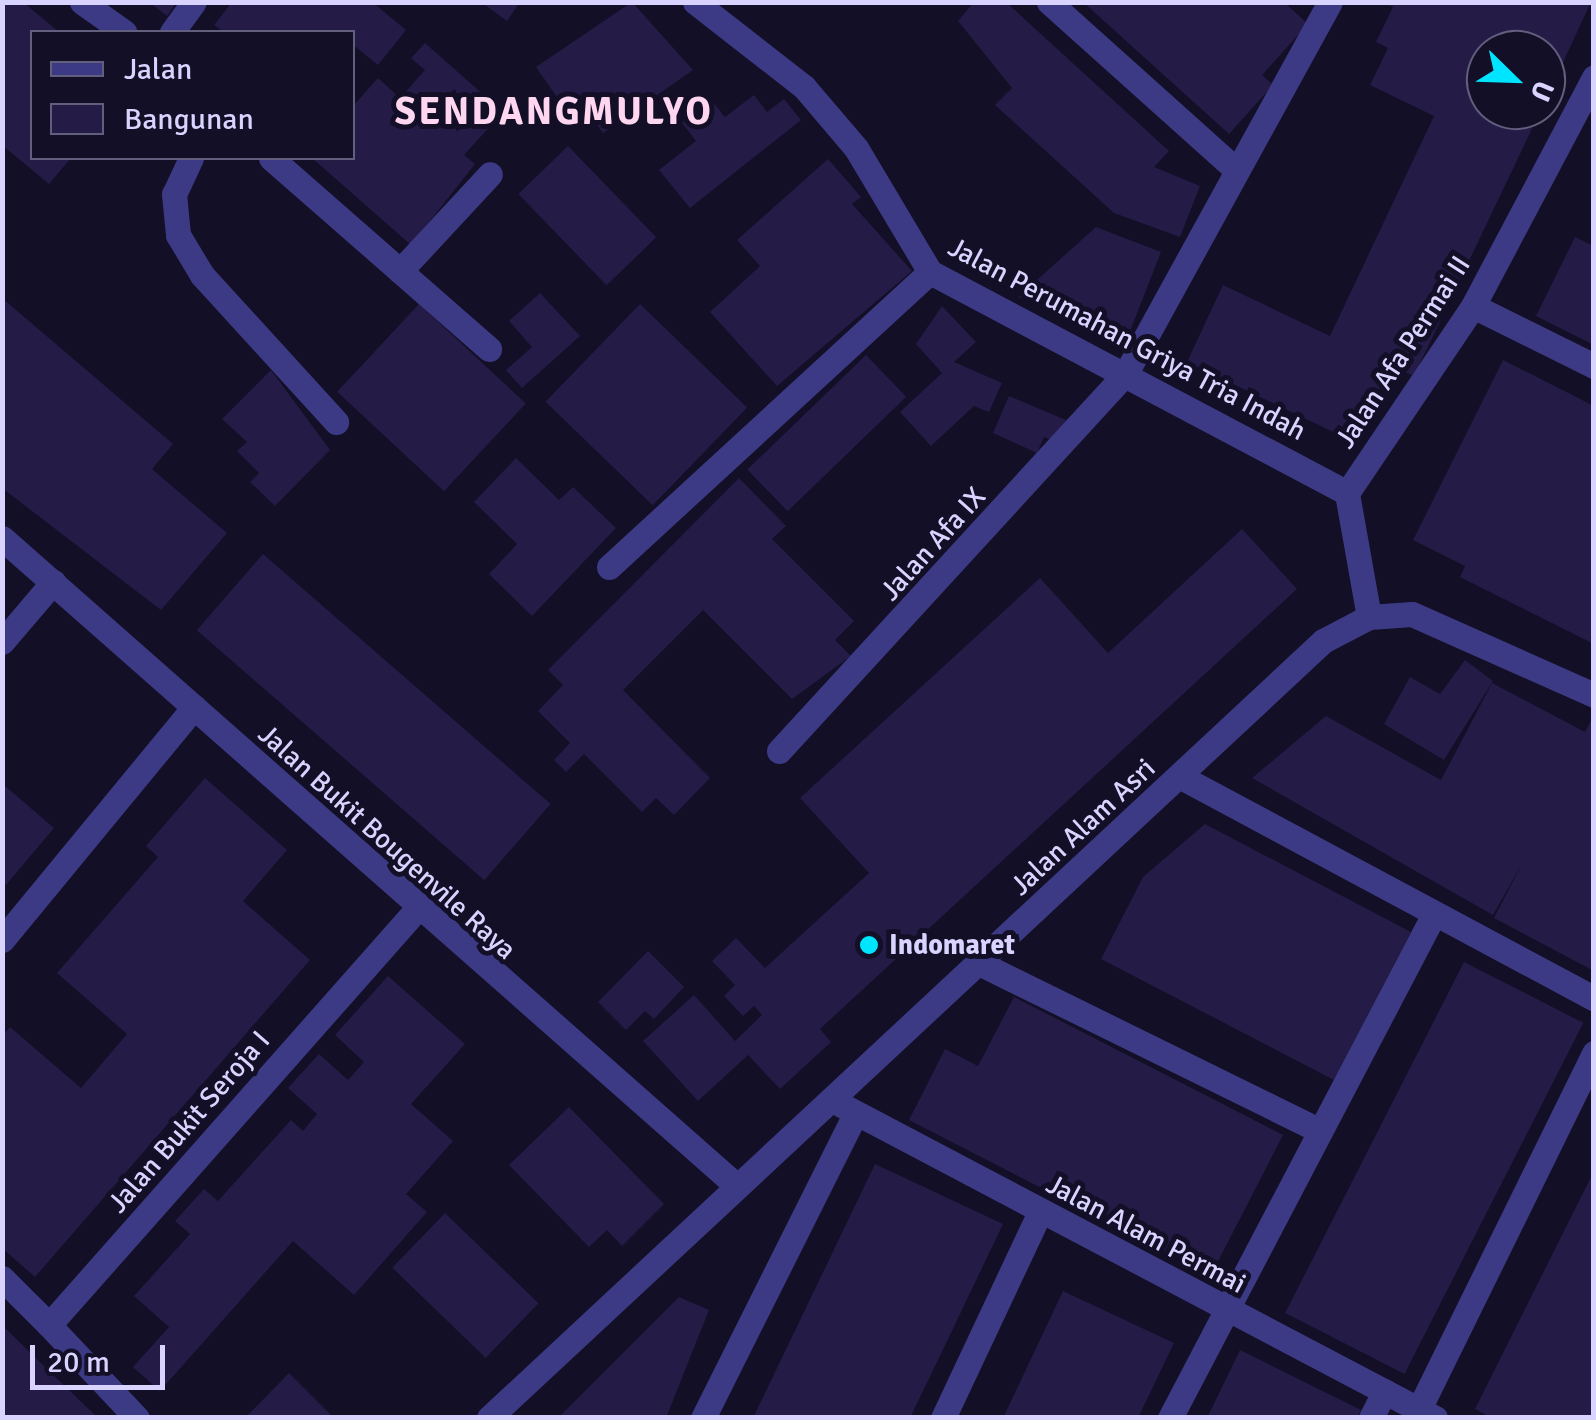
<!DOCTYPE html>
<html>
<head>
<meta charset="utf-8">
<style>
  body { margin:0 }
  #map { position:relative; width:1596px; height:1420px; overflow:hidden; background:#130f26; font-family:Signika,sans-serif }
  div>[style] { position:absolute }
  .building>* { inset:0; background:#241b47; transform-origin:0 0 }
  .street>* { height:25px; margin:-12.5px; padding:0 12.5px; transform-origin:12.5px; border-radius:12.5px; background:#3d3a85 }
  .dots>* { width:28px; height:28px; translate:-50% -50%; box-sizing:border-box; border:5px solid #130f26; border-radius:50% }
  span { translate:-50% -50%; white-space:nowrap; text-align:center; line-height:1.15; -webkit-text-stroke:10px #130f26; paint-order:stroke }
  .street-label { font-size:28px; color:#d9d4ff }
  .poi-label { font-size:28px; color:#d9d4ff; font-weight:700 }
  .left { translate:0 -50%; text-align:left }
  .district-label { font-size:38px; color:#ffd6f0; font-weight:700; letter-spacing:2.5px }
  .frame { position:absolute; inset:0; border:5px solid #d9d4ff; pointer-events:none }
  .legend { position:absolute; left:30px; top:30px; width:325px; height:130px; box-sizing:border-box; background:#130f26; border:2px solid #625e7d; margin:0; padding:12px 18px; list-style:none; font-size:30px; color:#d9d4ff }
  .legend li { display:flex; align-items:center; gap:20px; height:50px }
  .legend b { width:50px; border:2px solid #625e7d }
  .north { position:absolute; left:1466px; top:30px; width:100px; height:100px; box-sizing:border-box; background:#130f26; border:2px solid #625e7d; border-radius:50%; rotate:113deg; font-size:28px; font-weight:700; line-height:40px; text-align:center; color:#d9d4ff }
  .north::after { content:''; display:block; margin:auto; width:35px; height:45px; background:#00e5ff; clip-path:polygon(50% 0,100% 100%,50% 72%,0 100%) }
  .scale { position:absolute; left:30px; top:1345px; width:135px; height:45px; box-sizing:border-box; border:5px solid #d9d4ff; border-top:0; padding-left:12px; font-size:30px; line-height:35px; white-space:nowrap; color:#d9d4ff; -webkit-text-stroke:8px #130f26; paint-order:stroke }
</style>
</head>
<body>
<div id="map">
  <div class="building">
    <i style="clip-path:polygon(2px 2px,23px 2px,59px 32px,32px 32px,32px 158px,71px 158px,49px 184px,2px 145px)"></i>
    <i style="clip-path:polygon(149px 2px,177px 2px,167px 16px)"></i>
    <i style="clip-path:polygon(232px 2px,372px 2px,406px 30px,378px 65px,352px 44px,352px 32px,224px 32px,214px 25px)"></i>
    <i style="clip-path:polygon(481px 2px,520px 2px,507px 21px)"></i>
    <i style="clip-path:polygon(632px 2px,693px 70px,603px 133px,575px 93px,561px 103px,536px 67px)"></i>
    <i style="clip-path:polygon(974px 2px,1006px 2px,1169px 151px,1154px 167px,1200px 186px,1180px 237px,1114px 213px,995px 105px,1012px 88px,958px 21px)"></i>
    <i style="clip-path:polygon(1083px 2px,1284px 2px,1308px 24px,1262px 75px,1273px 85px,1229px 134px)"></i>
    <i style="clip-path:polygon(1384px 2px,1591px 2px,1546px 99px,1546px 50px,1486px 50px,1486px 110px,1541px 110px,1414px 376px,1391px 365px,1354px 442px,1187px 362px,1223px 285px,1330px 336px,1434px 116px,1370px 85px,1388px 48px,1376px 42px,1393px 7px)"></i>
    <i style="clip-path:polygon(425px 43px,503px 112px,464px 155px,475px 164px,411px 245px,312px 158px,352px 158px,352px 107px,378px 78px,400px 98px,425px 70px,411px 58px)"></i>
    <i style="clip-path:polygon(754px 95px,767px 112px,784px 99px,801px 120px,690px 208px,659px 170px,696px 141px,682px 123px,711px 100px,725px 117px)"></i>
    <i style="left:568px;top:146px;width:127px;height:69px;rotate:46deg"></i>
    <i style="clip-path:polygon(828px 159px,861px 197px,852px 204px,912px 271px,777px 386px,710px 312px,760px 266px,737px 240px)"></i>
    <i style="clip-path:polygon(1096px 227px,1161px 252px,1127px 339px,1018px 297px)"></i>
    <i style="clip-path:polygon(1575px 237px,1594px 246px,1594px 345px,1536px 316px)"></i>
    <i style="clip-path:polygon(540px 293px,580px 336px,522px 388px,506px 370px,532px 347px,509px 321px)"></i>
    <i style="clip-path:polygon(2px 298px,173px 444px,152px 469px,227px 533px,161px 610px,2px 488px)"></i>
    <i style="left:419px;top:304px;width:146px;height:120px;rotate:43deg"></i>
    <i style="left:640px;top:304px;width:149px;height:136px;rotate:44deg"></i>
    <i style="clip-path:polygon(942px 306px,976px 342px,954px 362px,1002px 383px,989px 412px,974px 406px,931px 446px,900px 412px,942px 373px,916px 344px)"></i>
    <i style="left:866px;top:355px;width:58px;height:165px;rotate:46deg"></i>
    <i style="clip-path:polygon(1503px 360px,1594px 406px,1594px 644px,1460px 577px,1465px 566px,1413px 540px)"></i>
    <i style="clip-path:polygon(271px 370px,330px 450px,275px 506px,250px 482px,259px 473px,237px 451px,247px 442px,222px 419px)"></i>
    <i style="clip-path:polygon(1009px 396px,1066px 420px,1057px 442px,1044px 437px,1037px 453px,993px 433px)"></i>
    <i style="clip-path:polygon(516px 458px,559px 500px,573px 487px,616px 528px,532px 616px,489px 574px,517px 544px,474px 502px)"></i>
    <i style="clip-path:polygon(739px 478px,786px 526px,772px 539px,854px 621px,835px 640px,851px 656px,792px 699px,703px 610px,623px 690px,710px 778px,674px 815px,656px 798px,642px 812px,584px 754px,566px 772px,554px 760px,570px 743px,538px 711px,563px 685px,548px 670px)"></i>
    <i style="clip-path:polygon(1242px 529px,1297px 589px,820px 1029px,831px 1042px,780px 1089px,748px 1055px,698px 1101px,643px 1041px,694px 995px,735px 1041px,762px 1015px,754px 1006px,743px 1016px,724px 996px,735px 985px,712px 961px,736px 938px,765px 968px,869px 873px,800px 798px,1040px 578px,1108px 653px)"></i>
    <i style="left:263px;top:554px;width:381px;height:101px;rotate:41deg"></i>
    <i style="clip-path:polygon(1465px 660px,1493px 681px,1444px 760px,1384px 724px,1410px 677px,1440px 694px)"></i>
    <i style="clip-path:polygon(1492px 683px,1585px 732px,1594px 715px,1594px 971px,1494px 918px,1522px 864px,1493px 915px,1252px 778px,1326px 716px,1441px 780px)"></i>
    <i style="clip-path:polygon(205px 778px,287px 850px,243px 901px,310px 960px,35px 1277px,2px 1248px,2px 1036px,10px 1027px,81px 1088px,127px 1034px,57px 973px,158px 857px,146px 846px)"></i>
    <i style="clip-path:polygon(5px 786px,54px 828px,6px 885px,2px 882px)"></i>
    <i style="clip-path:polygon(1205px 824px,1411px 932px,1334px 1080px,1101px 959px,1143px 877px)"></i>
    <i style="clip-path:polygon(648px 951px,684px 987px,654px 1019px,645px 1011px,626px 1030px,598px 1002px)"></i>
    <i style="left:1464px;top:962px;width:134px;height:394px;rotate:27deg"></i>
    <i style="clip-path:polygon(388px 976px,465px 1044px,411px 1104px,453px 1141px,406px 1194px,427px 1212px,354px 1295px,293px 1241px,160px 1391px,133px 1367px,169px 1327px,134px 1296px,190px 1234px,175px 1221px,204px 1189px,218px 1201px,291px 1120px,303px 1131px,317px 1114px,288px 1088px,319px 1054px,348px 1080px,364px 1062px,335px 1035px)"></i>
    <i style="clip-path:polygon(1014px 997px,1283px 1135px,1211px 1275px,909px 1120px,945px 1049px,978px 1066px)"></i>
    <i style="clip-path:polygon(569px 1107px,664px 1204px,622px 1246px,607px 1230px,589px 1247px,509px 1165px)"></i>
    <i style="clip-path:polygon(875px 1164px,1003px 1224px,950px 1335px,910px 1418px,753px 1418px)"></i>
    <i style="clip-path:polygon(1594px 1171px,1594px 1418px,1492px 1418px,1475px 1409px)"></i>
    <i style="left:445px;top:1213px;width:130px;height:76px;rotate:44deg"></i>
    <i style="clip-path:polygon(1063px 1291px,1174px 1343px,1138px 1418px,1003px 1418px)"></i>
    <i style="clip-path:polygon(679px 1297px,709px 1310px,666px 1418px,558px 1418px)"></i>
    <i style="clip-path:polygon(2px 1325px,44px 1366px,98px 1418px,2px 1418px)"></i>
    <i style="clip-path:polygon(1240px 1350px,1361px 1410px,1357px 1418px,1207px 1418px)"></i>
    <i style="clip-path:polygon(289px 1373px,334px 1418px,245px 1418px)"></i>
  </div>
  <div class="street">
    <i style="left:82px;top:2px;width:52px;rotate:35.5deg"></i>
    <i style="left:695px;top:2px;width:138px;rotate:37.9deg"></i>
    <i style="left:804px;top:87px;width:80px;rotate:49.6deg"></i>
    <i style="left:856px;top:148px;width:144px;rotate:59.2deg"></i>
    <i style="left:930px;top:272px;width:472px;rotate:27.9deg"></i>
    <i style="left:1049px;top:2px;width:249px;rotate:41.9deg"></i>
    <i style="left:172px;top:32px;width:37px;rotate:-54deg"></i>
    <i style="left:191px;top:158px;width:40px;rotate:115deg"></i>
    <i style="left:174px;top:194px;width:41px;rotate:84.4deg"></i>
    <i style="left:178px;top:235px;width:47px;rotate:59deg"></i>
    <i style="left:202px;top:275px;width:199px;rotate:47.6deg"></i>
    <i style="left:271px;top:158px;width:290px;rotate:41.2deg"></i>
    <i style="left:400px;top:271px;width:132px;rotate:-47.1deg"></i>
    <i style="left:1473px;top:306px;width:135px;rotate:26.4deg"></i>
    <i style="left:2px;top:538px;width:978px;rotate:41.4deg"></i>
    <i style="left:609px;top:567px;width:436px;rotate:-42.6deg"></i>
    <i style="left:1369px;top:617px;width:126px;rotate:-100.1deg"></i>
    <i style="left:1347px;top:493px;width:225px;rotate:-56deg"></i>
    <i style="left:1473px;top:306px;width:259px;rotate:-62.1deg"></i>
    <i style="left:2px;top:642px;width:79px;rotate:-49.6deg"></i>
    <i style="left:779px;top:751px;width:513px;rotate:-47.45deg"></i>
    <i style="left:1126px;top:373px;width:423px;rotate:-61.2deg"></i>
    <i style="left:1181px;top:777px;width:468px;rotate:28.2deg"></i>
    <i style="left:2px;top:940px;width:302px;rotate:-50.5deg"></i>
    <i style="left:979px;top:963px;width:380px;rotate:26.2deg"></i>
    <i style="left:832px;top:1100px;width:682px;rotate:27.81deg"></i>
    <i style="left:2px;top:1278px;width:66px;rotate:45deg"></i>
    <i style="left:49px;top:1325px;width:555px;rotate:-48.5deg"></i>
    <i style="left:49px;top:1325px;width:128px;rotate:46.6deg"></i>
    <i style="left:1419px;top:1409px;width:397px;rotate:-63.8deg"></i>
    <i style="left:489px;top:1418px;width:1140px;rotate:-42.97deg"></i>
    <i style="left:1323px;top:641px;width:52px;rotate:-27.6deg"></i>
    <i style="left:1369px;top:617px;width:43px;rotate:-4deg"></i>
    <i style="left:1412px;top:614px;width:199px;rotate:24deg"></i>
    <i style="left:703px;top:1418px;width:335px;rotate:-63.4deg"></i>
    <i style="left:943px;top:1418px;width:228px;rotate:-64.8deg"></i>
    <i style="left:1170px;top:1418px;width:569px;rotate:-62.35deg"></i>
    <i style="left:1371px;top:1418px;width:30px;rotate:-63deg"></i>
  </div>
  <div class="dots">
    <i style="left:869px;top:945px;background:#00e5ff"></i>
  </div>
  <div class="street-label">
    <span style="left:1127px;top:339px;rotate:28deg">Jalan Perumahan Griya Tria Indah</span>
    <span style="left:1403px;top:352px;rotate:-57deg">Jalan Afa Permai II</span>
    <span style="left:933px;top:544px;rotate:-48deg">Jalan Afa IX</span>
    <span style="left:1083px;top:827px;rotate:-43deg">Jalan Alam Asri</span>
    <span style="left:387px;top:842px;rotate:42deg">Jalan Bukit Bougenvile Raya</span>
    <span style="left:189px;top:1122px;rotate:-49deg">Jalan Bukit Seroja I</span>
    <span style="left:1146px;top:1234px;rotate:28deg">Jalan Alam Permai</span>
  </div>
  <div class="poi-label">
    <span class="left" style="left:889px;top:945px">Indomaret</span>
  </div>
  <div class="district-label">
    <span style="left:554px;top:112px">SENDANGMULYO</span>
  </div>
  <div class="frame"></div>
  <ul class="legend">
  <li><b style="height:12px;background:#3d3a85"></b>Jalan</li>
  <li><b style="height:28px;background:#241b47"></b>Bangunan</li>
  </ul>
  <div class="north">U</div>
  <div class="scale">20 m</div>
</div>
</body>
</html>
